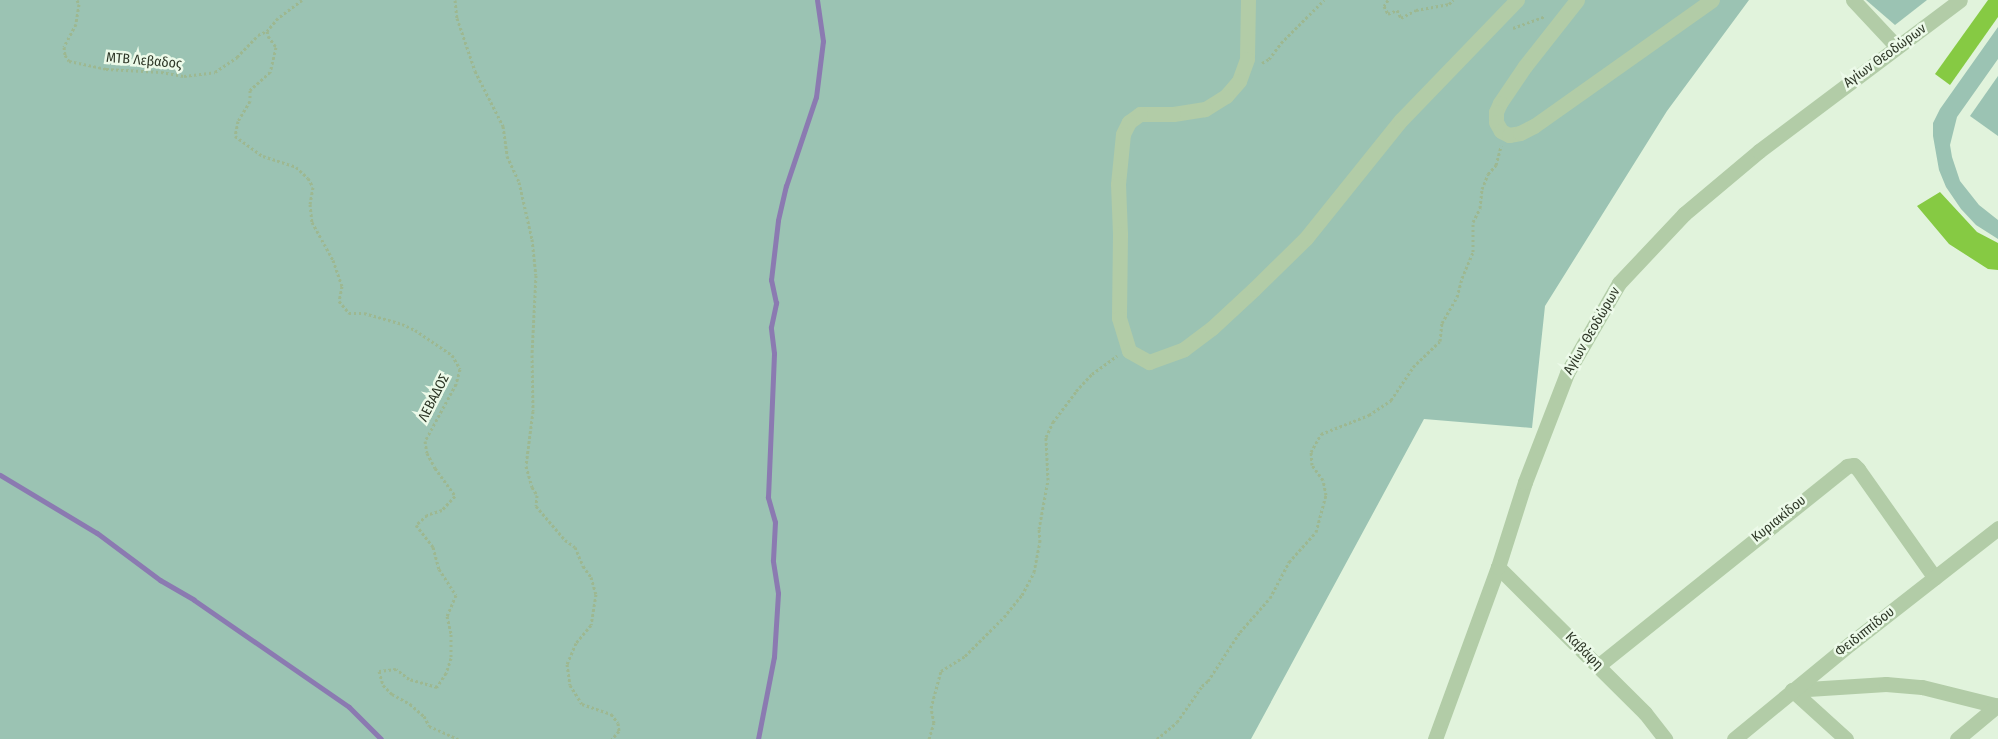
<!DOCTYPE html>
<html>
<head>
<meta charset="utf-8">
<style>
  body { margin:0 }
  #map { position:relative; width:1998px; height:739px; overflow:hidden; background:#e1f3dc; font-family:"Fira Sans Condensed",sans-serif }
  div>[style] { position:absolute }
  .green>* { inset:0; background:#9bc3b3 }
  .stream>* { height:5px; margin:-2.5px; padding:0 2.5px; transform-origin:2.5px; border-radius:2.5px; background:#8b7ab1 }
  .building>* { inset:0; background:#86ca43 }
  .path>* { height:3px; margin-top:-1.5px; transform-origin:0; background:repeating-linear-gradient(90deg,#9db891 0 2.5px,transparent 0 5px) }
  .minor>* { height:15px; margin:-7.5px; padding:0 7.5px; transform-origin:7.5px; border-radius:7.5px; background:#b2cca7 }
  span { translate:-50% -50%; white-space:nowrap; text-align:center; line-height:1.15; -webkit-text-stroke:5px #ecfae9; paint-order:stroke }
  .street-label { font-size:14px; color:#2f3828 }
</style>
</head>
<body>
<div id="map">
  <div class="green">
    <i style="clip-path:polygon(0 0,1749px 0,1667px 111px,1545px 306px,1532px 428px,1424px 419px,1251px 739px,0 739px)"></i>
    <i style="clip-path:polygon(1866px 0,1927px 0,1895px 25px)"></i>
    <i style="clip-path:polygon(1998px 27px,1998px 59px,1957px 117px,1950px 145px,1952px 157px,1960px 181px,1979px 205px,1998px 220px,1998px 239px,1976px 225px,1961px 209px,1946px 187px,1939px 170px,1933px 136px,1933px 123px,1940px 109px)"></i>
    <i style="clip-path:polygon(1998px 76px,1998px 136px,1970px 116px)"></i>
  </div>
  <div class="stream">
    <i style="left:0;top:475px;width:113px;rotate:30.9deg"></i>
    <i style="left:97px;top:533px;width:79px;rotate:36.7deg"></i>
    <i style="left:160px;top:580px;width:39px;rotate:30deg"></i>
    <i style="left:194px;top:600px;width:188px;rotate:34.6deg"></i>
    <i style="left:349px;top:707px;width:45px;rotate:45deg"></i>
    <i style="left:758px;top:739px;width:84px;rotate:-79deg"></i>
    <i style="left:774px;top:657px;width:64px;rotate:-86.4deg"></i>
    <i style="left:778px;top:593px;width:33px;rotate:-99deg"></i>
    <i style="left:773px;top:560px;width:38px;rotate:-87deg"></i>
    <i style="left:775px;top:522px;width:26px;rotate:-106deg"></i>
    <i style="left:768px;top:497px;width:144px;rotate:-87.6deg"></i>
    <i style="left:774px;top:353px;width:26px;rotate:-97deg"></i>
    <i style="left:771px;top:327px;width:25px;rotate:-78deg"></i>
    <i style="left:776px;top:303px;width:24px;rotate:-102deg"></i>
    <i style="left:771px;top:280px;width:60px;rotate:-83.3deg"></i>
    <i style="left:778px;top:220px;width:35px;rotate:-77deg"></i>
    <i style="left:786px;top:186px;width:94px;rotate:-71.4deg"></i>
    <i style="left:816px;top:97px;width:56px;rotate:-82.9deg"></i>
    <i style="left:823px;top:41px;width:41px;rotate:-98.3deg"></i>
  </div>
  <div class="building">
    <i style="clip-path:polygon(1988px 0,1998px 0,1998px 17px,1950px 85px,1935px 74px)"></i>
    <i style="clip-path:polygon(1940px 192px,1977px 232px,1998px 243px,1998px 270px,1988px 269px,1949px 244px,1917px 206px)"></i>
  </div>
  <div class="path">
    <i style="left:77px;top:0;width:4px;rotate:63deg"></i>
    <i style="left:79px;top:4px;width:20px;rotate:99deg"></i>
    <i style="left:76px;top:24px;width:26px;rotate:118deg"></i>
    <i style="left:64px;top:47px;width:8px;rotate:83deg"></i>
    <i style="left:65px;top:55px;width:7px;rotate:56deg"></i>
    <i style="left:69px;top:61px;width:38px;rotate:12deg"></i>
    <i style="left:106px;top:69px;width:55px;rotate:3.1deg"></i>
    <i style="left:161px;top:72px;width:23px;rotate:10deg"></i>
    <i style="left:184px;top:76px;width:31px;rotate:-7deg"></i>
    <i style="left:215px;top:72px;width:27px;rotate:-34deg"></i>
    <i style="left:237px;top:57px;width:30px;rotate:-46deg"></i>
    <i style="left:258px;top:35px;width:10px;rotate:-24deg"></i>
    <i style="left:302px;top:0;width:30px;rotate:143deg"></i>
    <i style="left:278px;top:18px;width:17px;rotate:130deg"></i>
    <i style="left:267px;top:31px;width:5px;rotate:79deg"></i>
    <i style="left:268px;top:36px;width:14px;rotate:54deg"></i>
    <i style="left:276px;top:47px;width:26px;rotate:103deg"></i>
    <i style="left:270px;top:72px;width:27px;rotate:138deg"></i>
    <i style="left:250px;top:90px;width:11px;rotate:90deg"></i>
    <i style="left:250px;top:101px;width:23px;rotate:121deg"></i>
    <i style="left:238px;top:121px;width:15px;rotate:101deg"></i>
    <i style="left:235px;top:136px;width:34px;rotate:36deg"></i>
    <i style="left:263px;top:156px;width:35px;rotate:18deg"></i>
    <i style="left:296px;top:167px;width:16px;rotate:43deg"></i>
    <i style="left:308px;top:178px;width:10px;rotate:61deg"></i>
    <i style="left:313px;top:187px;width:17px;rotate:100deg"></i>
    <i style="left:310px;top:204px;width:18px;rotate:84deg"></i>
    <i style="left:312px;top:222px;width:43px;rotate:61.1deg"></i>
    <i style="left:333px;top:260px;width:28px;rotate:71deg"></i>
    <i style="left:342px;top:286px;width:15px;rotate:101deg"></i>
    <i style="left:339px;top:301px;width:16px;rotate:50deg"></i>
    <i style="left:349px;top:313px;width:15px"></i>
    <i style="left:364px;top:313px;width:40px;rotate:16deg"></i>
    <i style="left:402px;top:324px;width:14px;rotate:25deg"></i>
    <i style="left:415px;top:330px;width:45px;rotate:34deg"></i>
    <i style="left:452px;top:355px;width:16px;rotate:60deg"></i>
    <i style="left:460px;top:369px;width:16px;rotate:105deg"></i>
    <i style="left:456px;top:384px;width:65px;rotate:118.5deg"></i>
    <i style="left:425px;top:441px;width:12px;rotate:81deg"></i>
    <i style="left:427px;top:453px;width:17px;rotate:62deg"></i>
    <i style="left:435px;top:468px;width:34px;rotate:54deg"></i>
    <i style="left:455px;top:496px;width:19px;rotate:133deg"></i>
    <i style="left:442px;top:510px;width:16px;rotate:162deg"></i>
    <i style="left:427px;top:515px;width:15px;rotate:138deg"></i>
    <i style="left:416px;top:525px;width:28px;rotate:52deg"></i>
    <i style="left:433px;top:547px;width:23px;rotate:75deg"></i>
    <i style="left:439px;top:569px;width:31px;rotate:57deg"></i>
    <i style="left:456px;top:595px;width:23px;rotate:113deg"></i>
    <i style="left:447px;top:616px;width:18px;rotate:77deg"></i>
    <i style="left:451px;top:634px;width:24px;rotate:90deg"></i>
    <i style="left:451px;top:658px;width:16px;rotate:108deg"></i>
    <i style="left:446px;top:673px;width:17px;rotate:123deg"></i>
    <i style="left:437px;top:687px;width:29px;rotate:-164deg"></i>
    <i style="left:409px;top:679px;width:16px;rotate:-142deg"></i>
    <i style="left:396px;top:669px;width:17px;rotate:173deg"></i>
    <i style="left:379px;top:671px;width:15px;rotate:74deg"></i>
    <i style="left:383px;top:685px;width:13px;rotate:45deg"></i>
    <i style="left:392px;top:694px;width:21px;rotate:29deg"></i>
    <i style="left:410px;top:704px;width:18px;rotate:41deg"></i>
    <i style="left:424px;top:716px;width:11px;rotate:63deg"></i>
    <i style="left:429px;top:726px;width:32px;rotate:24deg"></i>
    <i style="left:455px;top:0;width:18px;rotate:84deg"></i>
    <i style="left:457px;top:18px;width:56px;rotate:71.2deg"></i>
    <i style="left:475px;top:71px;width:62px;rotate:63deg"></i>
    <i style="left:503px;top:126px;width:30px;rotate:82deg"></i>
    <i style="left:507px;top:156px;width:29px;rotate:65deg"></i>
    <i style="left:519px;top:182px;width:58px;rotate:77.2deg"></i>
    <i style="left:532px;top:239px;width:36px;rotate:84deg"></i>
    <i style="left:536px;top:275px;width:80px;rotate:92.9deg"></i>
    <i style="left:532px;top:355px;width:56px;rotate:89deg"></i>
    <i style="left:533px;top:411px;width:55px;rotate:97.3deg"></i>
    <i style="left:526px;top:466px;width:22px;rotate:74deg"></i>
    <i style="left:532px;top:487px;width:9px;rotate:58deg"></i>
    <i style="left:537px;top:495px;width:11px;rotate:95deg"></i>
    <i style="left:536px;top:506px;width:45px;rotate:49.5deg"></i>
    <i style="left:565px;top:540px;width:12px;rotate:35deg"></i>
    <i style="left:575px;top:547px;width:21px;rotate:67deg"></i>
    <i style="left:583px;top:566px;width:14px;rotate:54deg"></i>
    <i style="left:591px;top:577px;width:18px;rotate:74deg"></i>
    <i style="left:596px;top:594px;width:31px;rotate:99deg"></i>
    <i style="left:591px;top:625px;width:23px;rotate:130deg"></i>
    <i style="left:576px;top:643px;width:23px;rotate:113deg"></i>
    <i style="left:567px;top:664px;width:21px;rotate:82deg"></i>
    <i style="left:570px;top:685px;width:22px;rotate:58deg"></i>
    <i style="left:582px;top:704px;width:31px;rotate:19deg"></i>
    <i style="left:611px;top:714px;width:11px;rotate:52deg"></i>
    <i style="left:618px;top:723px;width:8px;rotate:83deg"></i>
    <i style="left:619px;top:731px;width:11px;rotate:131deg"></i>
    <i style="left:1388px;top:0;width:7px;rotate:124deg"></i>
    <i style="left:1384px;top:6px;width:9px;rotate:63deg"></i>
    <i style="left:1388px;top:14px;width:10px;rotate:-24deg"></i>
    <i style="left:1397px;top:10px;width:9px;rotate:63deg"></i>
    <i style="left:1401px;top:18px;width:17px;rotate:-28deg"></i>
    <i style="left:1416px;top:10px;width:34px;rotate:-10deg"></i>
    <i style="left:1449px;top:4px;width:6px;rotate:-45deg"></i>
    <i style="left:1513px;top:28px;width:33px;rotate:-20deg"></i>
    <i style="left:1262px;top:63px;width:8px;rotate:-30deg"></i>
    <i style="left:1269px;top:59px;width:20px;rotate:-53deg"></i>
    <i style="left:1281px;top:43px;width:61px;rotate:-45deg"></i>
    <i style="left:929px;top:739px;width:17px;rotate:-73deg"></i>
    <i style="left:934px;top:723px;width:15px;rotate:-101deg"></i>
    <i style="left:931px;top:708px;width:38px;rotate:-75deg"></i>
    <i style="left:941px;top:671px;width:28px;rotate:-32deg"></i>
    <i style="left:965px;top:656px;width:55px;rotate:-45deg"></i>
    <i style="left:1004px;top:617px;width:28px;rotate:-51deg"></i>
    <i style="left:1022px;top:595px;width:26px;rotate:-62deg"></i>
    <i style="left:1034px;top:572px;width:31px;rotate:-79deg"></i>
    <i style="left:1040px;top:542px;width:13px;rotate:-94deg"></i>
    <i style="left:1039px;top:529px;width:50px;rotate:-79.6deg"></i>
    <i style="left:1048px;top:480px;width:43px;rotate:-92.7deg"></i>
    <i style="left:1046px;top:437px;width:17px;rotate:-65deg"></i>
    <i style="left:1053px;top:422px;width:39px;rotate:-53deg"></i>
    <i style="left:1076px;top:391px;width:23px;rotate:-47deg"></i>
    <i style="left:1092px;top:374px;width:31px;rotate:-36deg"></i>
    <i style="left:1157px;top:739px;width:26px;rotate:-40deg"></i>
    <i style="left:1177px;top:722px;width:44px;rotate:-55.2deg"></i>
    <i style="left:1202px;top:686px;width:8px;rotate:-40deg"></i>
    <i style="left:1208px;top:681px;width:59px;rotate:-56.9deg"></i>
    <i style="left:1240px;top:632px;width:45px;rotate:-48.6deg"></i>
    <i style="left:1270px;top:598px;width:41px;rotate:-62.2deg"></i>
    <i style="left:1289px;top:562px;width:40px;rotate:-48deg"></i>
    <i style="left:1316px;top:532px;width:38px;rotate:-75deg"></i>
    <i style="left:1326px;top:495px;width:15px;rotate:-101deg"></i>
    <i style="left:1323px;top:480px;width:19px;rotate:-126deg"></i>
    <i style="left:1312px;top:465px;width:13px;rotate:-94deg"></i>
    <i style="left:1311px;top:452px;width:21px;rotate:-61deg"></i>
    <i style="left:1321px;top:434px;width:52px;rotate:-21.6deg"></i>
    <i style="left:1369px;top:415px;width:27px;rotate:-34deg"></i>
    <i style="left:1391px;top:400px;width:40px;rotate:-56deg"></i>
    <i style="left:1413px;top:367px;width:37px;rotate:-44deg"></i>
    <i style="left:1440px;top:341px;width:18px;rotate:-84deg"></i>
    <i style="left:1442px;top:323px;width:30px;rotate:-60deg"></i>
    <i style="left:1457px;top:297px;width:20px;rotate:-75deg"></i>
    <i style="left:1462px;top:278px;width:28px;rotate:-67deg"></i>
    <i style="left:1473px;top:252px;width:30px;rotate:-90deg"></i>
    <i style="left:1473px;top:222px;width:16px;rotate:-63deg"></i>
    <i style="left:1480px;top:208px;width:19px;rotate:-84deg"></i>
    <i style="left:1482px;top:189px;width:16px;rotate:-68deg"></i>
    <i style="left:1488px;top:174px;width:12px;rotate:-48deg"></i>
    <i style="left:1496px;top:165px;width:20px;rotate:-75deg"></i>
  </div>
  <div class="minor">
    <i style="left:1248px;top:0;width:59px;rotate:91deg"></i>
    <i style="left:1247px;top:59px;width:23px;rotate:110deg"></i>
    <i style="left:1239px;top:81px;width:20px;rotate:131deg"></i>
    <i style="left:1226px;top:96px;width:25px;rotate:148deg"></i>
    <i style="left:1205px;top:109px;width:32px;rotate:171deg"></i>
    <i style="left:1173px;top:114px;width:33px;rotate:180deg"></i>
    <i style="left:1140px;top:114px;width:14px;rotate:144deg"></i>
    <i style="left:1129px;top:122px;width:13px;rotate:117deg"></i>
    <i style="left:1123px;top:134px;width:50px;rotate:95.7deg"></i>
    <i style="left:1118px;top:184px;width:50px;rotate:87.7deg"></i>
    <i style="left:1120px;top:234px;width:84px;rotate:90.7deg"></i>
    <i style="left:1119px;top:318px;width:34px;rotate:73deg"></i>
    <i style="left:1129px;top:351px;width:23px;rotate:29deg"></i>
    <i style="left:1149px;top:362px;width:37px;rotate:-20deg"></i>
    <i style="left:1184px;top:349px;width:35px;rotate:-37deg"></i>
    <i style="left:1212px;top:328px;width:57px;rotate:-42.9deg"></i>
    <i style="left:1254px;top:289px;width:73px;rotate:-44.4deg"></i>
    <i style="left:1306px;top:238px;width:151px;rotate:-51.2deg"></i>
    <i style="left:1401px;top:120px;width:167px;rotate:-46deg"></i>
    <i style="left:1577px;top:0;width:84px;rotate:128.2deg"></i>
    <i style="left:1525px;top:66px;width:45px;rotate:124deg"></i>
    <i style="left:1500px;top:103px;width:10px;rotate:114deg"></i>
    <i style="left:1496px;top:112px;width:10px;rotate:90deg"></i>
    <i style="left:1496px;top:122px;width:10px;rotate:61deg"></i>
    <i style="left:1501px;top:131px;width:9px;rotate:27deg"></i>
    <i style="left:1509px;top:135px;width:11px;rotate:-10deg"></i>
    <i style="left:1520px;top:133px;width:16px;rotate:-27deg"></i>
    <i style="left:1534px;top:126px;width:218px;rotate:-35.3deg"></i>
    <i style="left:1853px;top:0;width:64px;rotate:46.9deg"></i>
    <i style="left:1498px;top:567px;width:207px;rotate:44.8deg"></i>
    <i style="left:1645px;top:713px;width:33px;rotate:52deg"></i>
    <i style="left:1599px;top:665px;width:318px;rotate:-38.7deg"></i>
    <i style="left:1847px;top:466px;width:7px;rotate:-8deg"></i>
    <i style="left:1854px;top:465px;width:6px;rotate:45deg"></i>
    <i style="left:1858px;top:469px;width:133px;rotate:54.8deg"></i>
    <i style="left:1792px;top:690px;width:94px;rotate:-3.7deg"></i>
    <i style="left:1886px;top:684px;width:36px;rotate:5deg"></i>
    <i style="left:1922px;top:687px;width:78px;rotate:14deg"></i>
    <i style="left:1792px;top:690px;width:73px;rotate:42.2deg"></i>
    <i style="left:1435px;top:739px;width:183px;rotate:-69.9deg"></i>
    <i style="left:1498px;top:567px;width:89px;rotate:-72.4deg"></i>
    <i style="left:1525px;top:482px;width:117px;rotate:-68.9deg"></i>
    <i style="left:1567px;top:373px;width:104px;rotate:-60deg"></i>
    <i style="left:1619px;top:283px;width:95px;rotate:-46.7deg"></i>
    <i style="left:1684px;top:214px;width:98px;rotate:-40deg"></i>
    <i style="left:1759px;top:151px;width:251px;rotate:-36.9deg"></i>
    <i style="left:1734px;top:739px;width:151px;rotate:-39.4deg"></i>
    <i style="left:1851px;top:643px;width:187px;rotate:-38deg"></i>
    <i style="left:1957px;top:739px;width:53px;rotate:-39.7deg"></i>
  </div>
  <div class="street-label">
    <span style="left:1885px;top:56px;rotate:-36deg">Αγίων Θεοδώρων</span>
    <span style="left:144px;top:61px;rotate:5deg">ΜΤΒ Λεβαδος</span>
    <span style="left:1592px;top:331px;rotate:-60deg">Αγίων Θεοδώρων</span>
    <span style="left:434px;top:398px;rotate:-63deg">ΛΕΒΑΔΟΣ</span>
    <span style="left:1779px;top:519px;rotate:-39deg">Κυριακίδου</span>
    <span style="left:1865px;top:632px;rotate:-38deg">Φειδιππίδου</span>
    <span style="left:1584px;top:651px;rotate:45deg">Καβάφη</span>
  </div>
</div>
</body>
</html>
